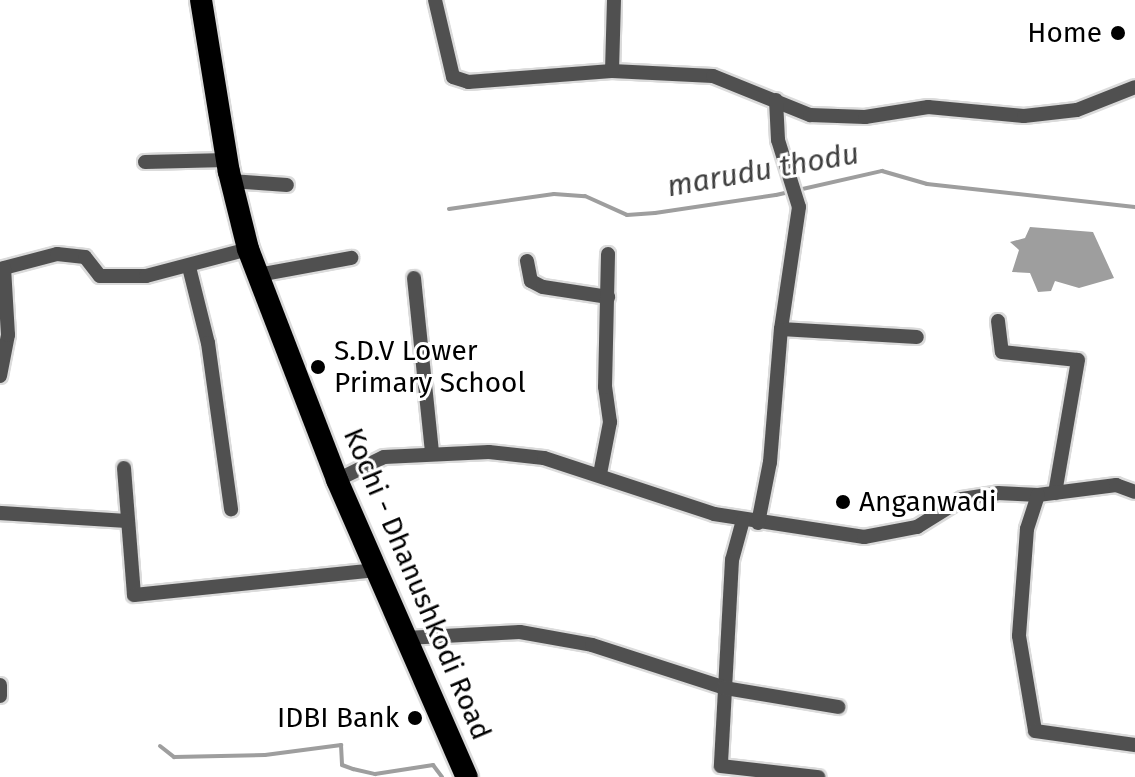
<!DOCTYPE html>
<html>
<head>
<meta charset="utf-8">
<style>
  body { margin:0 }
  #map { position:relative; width:1135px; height:777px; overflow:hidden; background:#fff; font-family:"Fira Sans",sans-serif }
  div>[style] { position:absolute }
  .water>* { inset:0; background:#9e9e9e }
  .stream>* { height:4px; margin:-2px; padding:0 2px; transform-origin:2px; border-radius:2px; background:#9e9e9e }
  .roads { filter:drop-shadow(2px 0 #dbdbdb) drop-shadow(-2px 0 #dbdbdb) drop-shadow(0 2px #dbdbdb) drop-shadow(0 -2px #dbdbdb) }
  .minor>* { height:14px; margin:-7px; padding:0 7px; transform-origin:7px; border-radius:7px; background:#505050 }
  .trunk>* { height:22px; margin:-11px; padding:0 11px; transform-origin:11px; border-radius:11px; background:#000 }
  .dots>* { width:22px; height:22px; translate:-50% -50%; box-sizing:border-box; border:4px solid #fff; border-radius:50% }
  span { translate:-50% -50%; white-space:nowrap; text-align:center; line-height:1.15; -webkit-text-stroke:6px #fff; paint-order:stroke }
  .poi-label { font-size:28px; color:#000 }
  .right { translate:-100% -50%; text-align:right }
  .left { translate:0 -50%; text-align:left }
  .street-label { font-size:28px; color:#000 }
  .water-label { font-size:30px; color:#3f3f3f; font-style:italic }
</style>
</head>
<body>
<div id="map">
  <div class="water">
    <i style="clip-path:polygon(1030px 227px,1093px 232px,1114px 278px,1079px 288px,1055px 281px,1051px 291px,1038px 292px,1030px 273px,1012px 272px,1019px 250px,1010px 242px,1025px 238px)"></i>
  </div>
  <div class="stream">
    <i style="left:449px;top:209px;width:106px;rotate:-8.1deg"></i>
    <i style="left:554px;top:194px;width:31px;rotate:4deg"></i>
    <i style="left:585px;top:196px;width:46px;rotate:24.3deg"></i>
    <i style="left:627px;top:215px;width:28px;rotate:-4deg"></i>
    <i style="left:655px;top:213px;width:122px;rotate:-8.5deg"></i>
    <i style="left:776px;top:195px;width:109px;rotate:-12.8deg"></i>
    <i style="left:882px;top:171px;width:47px;rotate:16.1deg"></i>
    <i style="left:927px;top:184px;width:209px;rotate:6.3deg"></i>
    <i style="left:160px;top:746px;width:18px;rotate:38deg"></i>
    <i style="left:174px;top:757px;width:91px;rotate:-1.3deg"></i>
    <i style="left:265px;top:755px;width:77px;rotate:-7.5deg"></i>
    <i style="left:341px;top:745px;width:20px;rotate:87deg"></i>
    <i style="left:342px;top:765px;width:12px;rotate:20deg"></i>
    <i style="left:353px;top:769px;width:23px;rotate:13deg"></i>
    <i style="left:375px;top:774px;width:59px;rotate:-8.8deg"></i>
    <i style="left:433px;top:765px;width:15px;rotate:53deg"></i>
  </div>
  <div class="roads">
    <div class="minor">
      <i style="left:435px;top:0;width:79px;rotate:76.8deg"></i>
      <i style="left:453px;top:77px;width:16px;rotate:18deg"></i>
      <i style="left:468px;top:82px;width:144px;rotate:-4.4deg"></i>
      <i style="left:612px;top:71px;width:101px;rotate:2.8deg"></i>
      <i style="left:713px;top:76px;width:105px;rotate:21.9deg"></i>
      <i style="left:810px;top:115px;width:55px;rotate:2.1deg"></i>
      <i style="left:865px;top:117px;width:64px;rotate:-9deg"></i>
      <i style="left:928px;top:107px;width:96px;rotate:5.4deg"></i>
      <i style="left:1024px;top:116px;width:53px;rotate:-6.5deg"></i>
      <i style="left:1077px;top:110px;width:62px;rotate:-21.6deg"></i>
      <i style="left:612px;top:71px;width:71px;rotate:-88.4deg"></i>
      <i style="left:776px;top:100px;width:40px;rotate:87.1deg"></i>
      <i style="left:778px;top:140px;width:70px;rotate:72.6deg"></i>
      <i style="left:799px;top:207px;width:123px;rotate:98.4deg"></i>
      <i style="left:781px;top:329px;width:136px;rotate:3.4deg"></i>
      <i style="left:145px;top:162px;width:82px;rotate:-1.4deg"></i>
      <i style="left:231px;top:181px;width:56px;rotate:4.1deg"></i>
      <i style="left:527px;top:261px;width:20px;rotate:79deg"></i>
      <i style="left:531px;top:281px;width:13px;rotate:27deg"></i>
      <i style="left:543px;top:287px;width:66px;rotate:8.7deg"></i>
      <i style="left:189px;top:267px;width:78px;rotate:76deg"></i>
      <i style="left:208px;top:343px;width:168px;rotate:82.1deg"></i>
      <i style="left:0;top:269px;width:59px;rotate:-14.7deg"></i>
      <i style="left:57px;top:254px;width:28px;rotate:6deg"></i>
      <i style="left:85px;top:257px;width:24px;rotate:52deg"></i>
      <i style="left:100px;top:276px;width:46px"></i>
      <i style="left:146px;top:276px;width:106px;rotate:-14.8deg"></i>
      <i style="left:258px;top:275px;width:95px;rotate:-10.4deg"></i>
      <i style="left:414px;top:278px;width:175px;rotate:84.1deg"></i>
      <i style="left:998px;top:321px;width:31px;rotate:83deg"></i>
      <i style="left:1002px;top:352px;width:76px;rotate:6deg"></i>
      <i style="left:1078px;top:360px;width:135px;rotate:99.8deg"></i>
      <i style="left:0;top:376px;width:42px;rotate:-79deg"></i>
      <i style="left:8px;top:335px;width:67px;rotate:-93.4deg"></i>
      <i style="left:124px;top:468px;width:127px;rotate:85.5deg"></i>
      <i style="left:134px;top:595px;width:244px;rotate:-5.9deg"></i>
      <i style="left:600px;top:474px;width:53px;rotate:-79.1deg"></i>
      <i style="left:610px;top:422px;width:35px;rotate:-98deg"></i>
      <i style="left:605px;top:387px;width:133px;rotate:-88.7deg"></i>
      <i style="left:337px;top:480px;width:52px;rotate:-26.1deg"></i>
      <i style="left:384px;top:457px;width:105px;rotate:-2.7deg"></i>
      <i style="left:489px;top:452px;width:55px;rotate:6.2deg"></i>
      <i style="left:544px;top:458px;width:179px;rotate:18.2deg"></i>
      <i style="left:714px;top:514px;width:152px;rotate:8.7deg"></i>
      <i style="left:864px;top:537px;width:54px;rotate:-10.7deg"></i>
      <i style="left:917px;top:527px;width:53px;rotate:-31.9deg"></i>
      <i style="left:962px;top:499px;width:36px;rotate:-9deg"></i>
      <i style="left:998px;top:493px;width:40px;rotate:2.9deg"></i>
      <i style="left:1038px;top:495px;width:79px;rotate:-7.3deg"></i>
      <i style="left:1116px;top:485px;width:20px;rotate:20deg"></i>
      <i style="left:1038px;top:495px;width:36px;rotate:108deg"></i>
      <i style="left:1027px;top:529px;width:107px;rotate:94.3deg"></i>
      <i style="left:1019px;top:636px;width:96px;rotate:80.4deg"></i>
      <i style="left:1035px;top:731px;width:101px;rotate:8deg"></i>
      <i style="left:0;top:513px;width:128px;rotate:3.6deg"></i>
      <i style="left:743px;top:520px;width:41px;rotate:105.4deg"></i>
      <i style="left:732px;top:560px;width:206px;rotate:93.1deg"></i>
      <i style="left:721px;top:766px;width:98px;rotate:6.5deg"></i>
      <i style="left:758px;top:523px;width:62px;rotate:-78.9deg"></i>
      <i style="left:770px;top:462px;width:133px;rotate:-85.3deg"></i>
      <i style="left:406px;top:638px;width:114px;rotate:-3deg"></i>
      <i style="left:520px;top:632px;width:73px;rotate:10.2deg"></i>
      <i style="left:592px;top:645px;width:140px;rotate:17.9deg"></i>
      <i style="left:725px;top:688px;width:115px;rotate:9.5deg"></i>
      <i style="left:0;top:685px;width:11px;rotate:90deg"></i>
    </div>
    <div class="trunk">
      <i style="left:201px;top:0;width:174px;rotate:80.8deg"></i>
      <i style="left:229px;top:172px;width:79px;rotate:76.1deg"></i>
      <i style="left:248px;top:249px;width:248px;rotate:68.9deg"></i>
      <i style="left:337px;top:480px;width:324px;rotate:66.4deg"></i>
    </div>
  </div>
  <div class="dots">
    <i style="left:1118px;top:33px;background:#000"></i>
    <i style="left:318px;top:367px;background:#000"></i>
    <i style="left:843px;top:502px;background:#000"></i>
    <i style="left:415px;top:718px;background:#000"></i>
  </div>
  <div class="poi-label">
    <span class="right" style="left:1102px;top:33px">Home</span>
    <span class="left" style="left:334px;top:367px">S.D.V Lower<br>Primary School</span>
    <span class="left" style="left:859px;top:502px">Anganwadi</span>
    <span class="right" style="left:399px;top:718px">IDBI Bank</span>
  </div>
  <div class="street-label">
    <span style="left:417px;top:584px;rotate:67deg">Kochi - Dhanushkodi Road</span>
  </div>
  <div class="water-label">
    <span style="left:763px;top:170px;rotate:-10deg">marudu thodu</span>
  </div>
</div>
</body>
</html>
